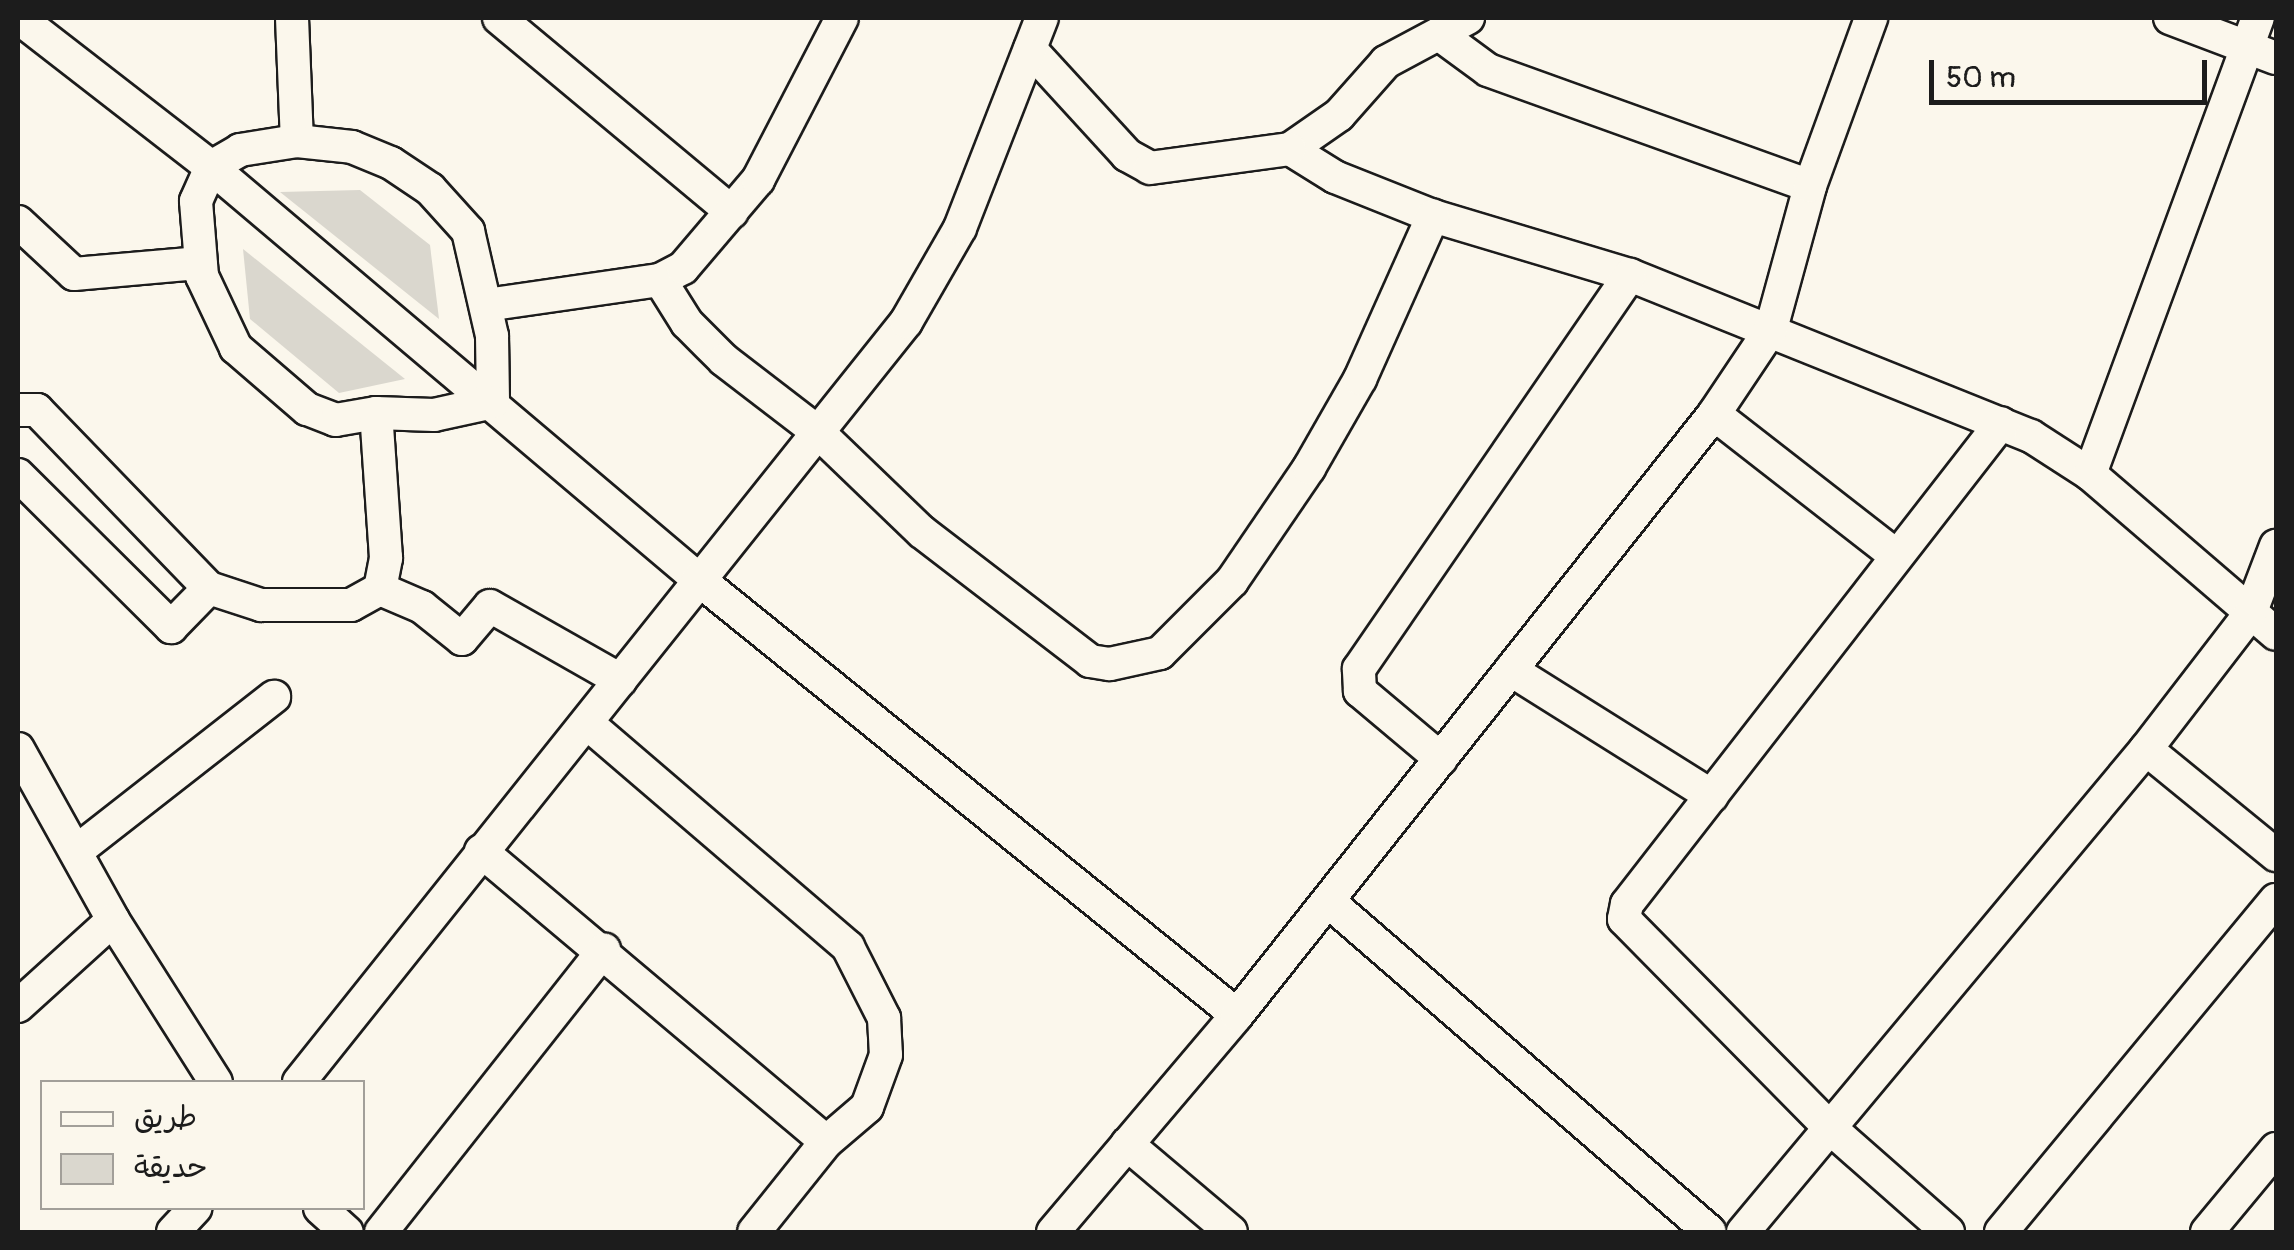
<!DOCTYPE html>
<html>
<head>
<meta charset="utf-8">
<style>
  body { margin:0 }
  #map { position:relative; width:2294px; height:1250px; overflow:hidden; background:#fbf7ec; font-family:Pangolin,"Playpen Sans Arabic",sans-serif }
  div>[style] { position:absolute }
  .green>* { inset:0; background:#dad7ce }
  .roads { filter:drop-shadow(2px 0 #1c1c1c) drop-shadow(-2px 0 #1c1c1c) drop-shadow(0 2px #1c1c1c) drop-shadow(0 -2px #1c1c1c) }
  .street>* { height:32px; margin:-16px; padding:0 16px; transform-origin:16px; border-radius:16px; background:#fbf7ec }
  span { translate:-50% -50%; white-space:nowrap; text-align:center; line-height:1.15; -webkit-text-stroke:8px #fbf7ec; paint-order:stroke }
  .frame { position:absolute; inset:0; border:20px solid #1c1c1c; pointer-events:none }
  .legend { position:absolute; left:40px; top:1080px; width:325px; height:130px; box-sizing:border-box; background:#fbf7ec; border:2px solid #a29f99; margin:0; padding:12px 18px; list-style:none; font-size:30px; color:#1c1c1c }
  .legend li { display:flex; align-items:center; gap:20px; height:50px }
  .legend b { width:50px; border:2px solid #a29f99 }
  .scale { position:absolute; left:1929px; top:60px; width:278px; height:45px; box-sizing:border-box; border:5px solid #1c1c1c; border-top:0; padding-left:12px; font-size:30px; line-height:35px; white-space:nowrap; color:#1c1c1c; -webkit-text-stroke:8px #fbf7ec; paint-order:stroke }
</style>
</head>
<body>
<div id="map">
  <div class="green">
    <i style="clip-path:polygon(360px 190px,430px 245px,439px 319px,280px 192px)"></i>
    <i style="clip-path:polygon(243px 249px,405px 379px,339px 393px,250px 319px)"></i>
  </div>
  <div class="roads">
    <div class="street">
      <i style="left:19px;top:18px;width:243px;rotate:37.8deg"></i>
      <i style="left:211px;top:167px;width:638px;rotate:40.23deg"></i>
      <i style="left:698px;top:579px;width:693px;rotate:38.97deg"></i>
      <i style="left:292px;top:18px;width:123px;rotate:87.7deg"></i>
      <i style="left:499px;top:18px;width:303px;rotate:39.8deg"></i>
      <i style="left:1468px;top:18px;width:93px;rotate:151.8deg"></i>
      <i style="left:1386px;top:62px;width:71px;rotate:131.6deg"></i>
      <i style="left:1339px;top:115px;width:60px;rotate:145.2deg"></i>
      <i style="left:1290px;top:149px;width:53px;rotate:31.9deg"></i>
      <i style="left:1335px;top:177px;width:105px;rotate:21.7deg"></i>
      <i style="left:1433px;top:216px;width:206px;rotate:16.7deg"></i>
      <i style="left:1630px;top:275px;width:432px;rotate:21.9deg"></i>
      <i style="left:2031px;top:436px;width:70px;rotate:32.8deg"></i>
      <i style="left:2090px;top:474px;width:245px;rotate:40.7deg"></i>
      <i style="left:2170px;top:18px;width:113px;rotate:20.7deg"></i>
      <i style="left:1439px;top:34px;width:61px;rotate:36.3deg"></i>
      <i style="left:1488px;top:70px;width:342px;rotate:19.8deg"></i>
      <i style="left:1030px;top:49px;width:144px;rotate:47.5deg"></i>
      <i style="left:1127px;top:155px;width:26px;rotate:29deg"></i>
      <i style="left:1150px;top:168px;width:141px;rotate:-7.7deg"></i>
      <i style="left:297px;top:141px;width:55px;rotate:6.2deg"></i>
      <i style="left:352px;top:147px;width:42px;rotate:22.3deg"></i>
      <i style="left:391px;top:163px;width:47px;rotate:33.7deg"></i>
      <i style="left:430px;top:189px;width:57px;rotate:47.9deg"></i>
      <i style="left:468px;top:231px;width:108px;rotate:77.1deg"></i>
      <i style="left:492px;top:336px;width:66px;rotate:89.1deg"></i>
      <i style="left:493px;top:402px;width:60px;rotate:167.6deg"></i>
      <i style="left:434px;top:415px;width:58px;rotate:-178deg"></i>
      <i style="left:376px;top:413px;width:41px;rotate:170.1deg"></i>
      <i style="left:336px;top:420px;width:31px;rotate:-159deg"></i>
      <i style="left:307px;top:409px;width:94px;rotate:-139.3deg"></i>
      <i style="left:236px;top:348px;width:80px;rotate:-115.3deg"></i>
      <i style="left:202px;top:276px;width:75px;rotate:-94.6deg"></i>
      <i style="left:196px;top:201px;width:37px;rotate:-66deg"></i>
      <i style="left:211px;top:167px;width:34px;rotate:-30deg"></i>
      <i style="left:240px;top:150px;width:58px;rotate:-9deg"></i>
      <i style="left:18px;top:222px;width:76px;rotate:42.9deg"></i>
      <i style="left:74px;top:274px;width:127px;rotate:-5deg"></i>
      <i style="left:660px;top:280px;width:51px;rotate:57.9deg"></i>
      <i style="left:687px;top:323px;width:52px;rotate:45deg"></i>
      <i style="left:724px;top:360px;width:118px;rotate:37.5deg"></i>
      <i style="left:818px;top:432px;width:144px;rotate:43.9deg"></i>
      <i style="left:922px;top:532px;width:212px;rotate:37.5deg"></i>
      <i style="left:1090px;top:661px;width:20px;rotate:9deg"></i>
      <i style="left:1110px;top:664px;width:51px;rotate:-12.4deg"></i>
      <i style="left:1160px;top:653px;width:102px;rotate:-45deg"></i>
      <i style="left:1232px;top:581px;width:137px;rotate:-55.7deg"></i>
      <i style="left:1309px;top:468px;width:103px;rotate:-60.2deg"></i>
      <i style="left:1360px;top:379px;width:179px;rotate:-65.9deg"></i>
      <i style="left:486px;top:305px;width:176px;rotate:-8.2deg"></i>
      <i style="left:660px;top:280px;width:26px;rotate:-28deg"></i>
      <i style="left:683px;top:268px;width:116px;rotate:-49.6deg"></i>
      <i style="left:758px;top:180px;width:182px;rotate:-62.6deg"></i>
      <i style="left:18px;top:410px;width:19px"></i>
      <i style="left:37px;top:410px;width:248px;rotate:46deg"></i>
      <i style="left:209px;top:588px;width:55px;rotate:18.1deg"></i>
      <i style="left:261px;top:605px;width:90px"></i>
      <i style="left:351px;top:605px;width:33px;rotate:-29deg"></i>
      <i style="left:380px;top:589px;width:32px;rotate:-79deg"></i>
      <i style="left:386px;top:558px;width:145px;rotate:-93.9deg"></i>
      <i style="left:1714px;top:414px;width:229px;rotate:37.9deg"></i>
      <i style="left:2090px;top:474px;width:486px;rotate:-69.8deg"></i>
      <i style="left:18px;top:475px;width:216px;rotate:44.8deg"></i>
      <i style="left:171px;top:627px;width:54px;rotate:-45.7deg"></i>
      <i style="left:380px;top:589px;width:46px;rotate:23.2deg"></i>
      <i style="left:422px;top:607px;width:51px;rotate:38.7deg"></i>
      <i style="left:462px;top:639px;width:43px;rotate:-49.7deg"></i>
      <i style="left:490px;top:606px;width:150px;rotate:29.6deg"></i>
      <i style="left:1511px;top:670px;width:237px;rotate:32.1deg"></i>
      <i style="left:587px;top:723px;width:344px;rotate:40.6deg"></i>
      <i style="left:848px;top:947px;width:80px;rotate:63.1deg"></i>
      <i style="left:884px;top:1018px;width:37px;rotate:87deg"></i>
      <i style="left:886px;top:1055px;width:55px;rotate:110.1deg"></i>
      <i style="left:867px;top:1107px;width:54px;rotate:139.5deg"></i>
      <i style="left:826px;top:1142px;width:115px;rotate:128.7deg"></i>
      <i style="left:18px;top:749px;width:196px;rotate:60.9deg"></i>
      <i style="left:113px;top:920px;width:192px;rotate:57.6deg"></i>
      <i style="left:2146px;top:749px;width:168px;rotate:39.2deg"></i>
      <i style="left:1441px;top:759px;width:106px;rotate:-140deg"></i>
      <i style="left:1360px;top:691px;width:22px;rotate:-93deg"></i>
      <i style="left:1359px;top:669px;width:478px;rotate:-55.5deg"></i>
      <i style="left:78px;top:850px;width:249px;rotate:-38deg"></i>
      <i style="left:481px;top:851px;width:451px;rotate:40.1deg"></i>
      <i style="left:1328px;top:901px;width:505px;rotate:40.91deg"></i>
      <i style="left:18px;top:1006px;width:128px;rotate:-42.2deg"></i>
      <i style="left:299px;top:1082px;width:973px;rotate:-51.39deg"></i>
      <i style="left:906px;top:322px;width:108px;rotate:-60.1deg"></i>
      <i style="left:960px;top:228px;width:225px;rotate:-68.7deg"></i>
      <i style="left:1127px;top:1144px;width:136px;rotate:40.2deg"></i>
      <i style="left:320px;top:1208px;width:36px;rotate:42deg"></i>
      <i style="left:173px;top:1232px;width:33px;rotate:-47deg"></i>
      <i style="left:381px;top:1232px;width:360px;rotate:-51.7deg"></i>
      <i style="left:1053px;top:1232px;width:285px;rotate:-49.7deg"></i>
      <i style="left:1237px;top:1015px;width:767px;rotate:-51.56deg"></i>
      <i style="left:1714px;top:414px;width:102px;rotate:-56.2deg"></i>
      <i style="left:1771px;top:329px;width:148px;rotate:-74.7deg"></i>
      <i style="left:1810px;top:186px;width:179px;rotate:-70deg"></i>
      <i style="left:1743px;top:1232px;width:629px;rotate:-50.16deg"></i>
      <i style="left:2146px;top:749px;width:170px;rotate:-52.4deg"></i>
      <i style="left:2250px;top:614px;width:73px;rotate:-69.1deg"></i>
      <i style="left:1948px;top:1232px;width:159px;rotate:-138.6deg"></i>
      <i style="left:1829px;top:1127px;width:292px;rotate:-134.6deg"></i>
      <i style="left:1624px;top:919px;width:15px;rotate:-79deg"></i>
      <i style="left:1627px;top:904px;width:609px;rotate:-52.13deg"></i>
      <i style="left:2001px;top:1232px;width:431px;rotate:-50.4deg"></i>
      <i style="left:2207px;top:1232px;width:108px;rotate:-50.3deg"></i>
    </div>
  </div>
  <div class="frame"></div>
  <ul class="legend">
  <li><b style="height:12px;background:#fbf7ec"></b>طريق</li>
  <li><b style="height:28px;background:#dad7ce"></b>حديقة</li>
  </ul>
  <div class="scale">50 m</div>
</div>
</body>
</html>
